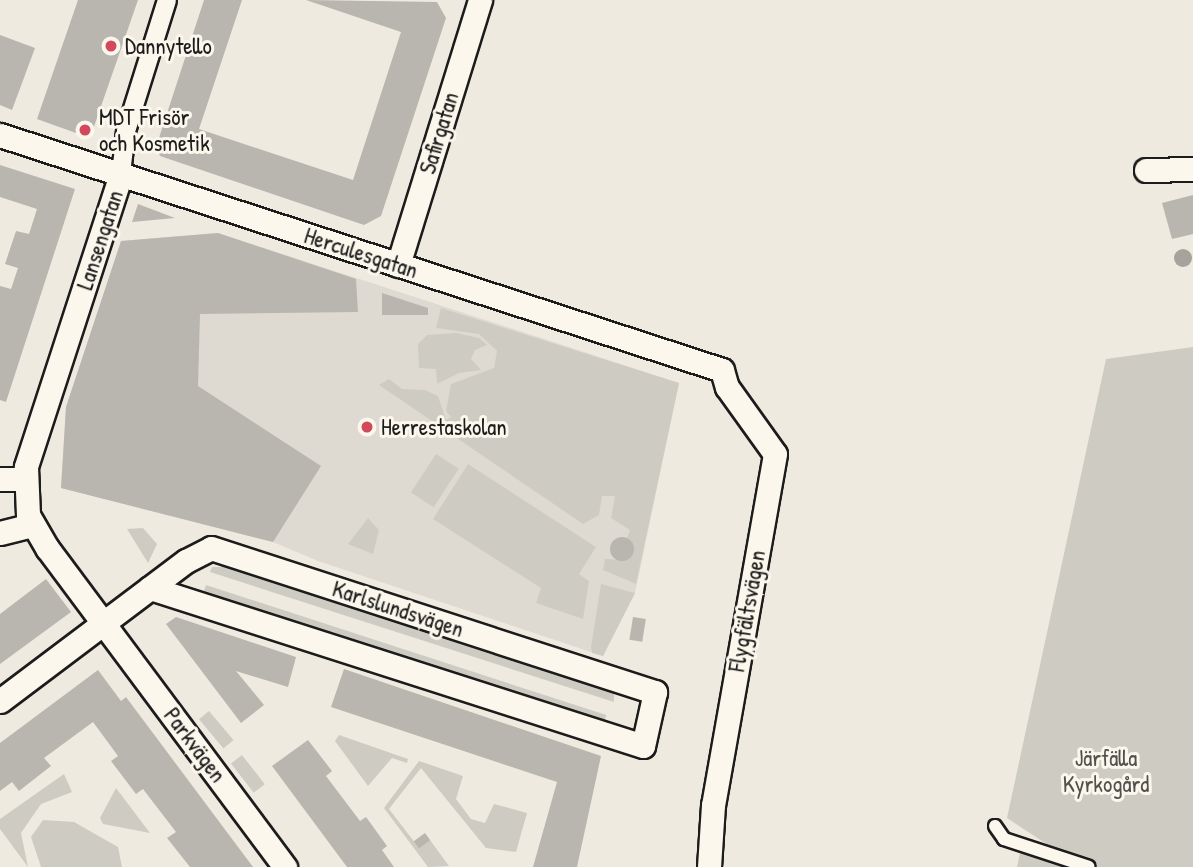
<!DOCTYPE html>
<html>
<head>
<meta charset="utf-8">
<style>
  body { margin:0 }
  #map { position:relative; width:1193px; height:867px; overflow:hidden; background:#eeeadf; font-family:"Patrick Hand",sans-serif }
  div>[style] { position:absolute }
  .built>* { inset:0; background:#dedad1 }
  .green>* { inset:0; background:#ceccc2; transform-origin:0 0 }
  .water>* { inset:0; background:#a6a39d }
  .round { border-radius:50% }
  .building>* { inset:0; background:#b9b6af; transform-origin:0 0 }
  .roads { filter:drop-shadow(2px 0 #1c1c1c) drop-shadow(-2px 0 #1c1c1c) drop-shadow(0 2px #1c1c1c) drop-shadow(0 -2px #1c1c1c) }
  .service>* { height:12px; margin:-6px; padding:0 6px; transform-origin:6px; border-radius:6px; background:#fbf7ec }
  .pedestrian>* { height:18px; margin:-9px; padding:0 9px; transform-origin:9px; border-radius:9px; background:#fbf7ec }
  .minor>* { height:23px; margin:-11.5px; padding:0 11.5px; transform-origin:11.5px; border-radius:11.5px; background:#fbf7ec }
  .dots>* { width:19px; height:19px; translate:-50% -50%; box-sizing:border-box; border:4px solid #fbf7ec; border-radius:50% }
  span { translate:-50% -50%; white-space:nowrap; text-align:center; line-height:1.15; -webkit-text-stroke:6px #fbf7ec; paint-order:stroke }
  .poi-label { font-size:23px; color:#1c1c1c }
  .left { translate:0 -50%; text-align:left }
  .street-label { font-size:23px; color:#1c1c1c }
  .park-label { font-size:23px; color:#51514e }
</style>
</head>
<body>
<div id="map">
  <div class="built">
    <i style="clip-path:polygon(218px 233px,679px 383px,635px 593px,603px 656px,318px 561px,273px 542px,61px 488px,66px 407px,121px 241px)"></i>
  </div>
  <div class="green">
    <i style="clip-path:polygon(441px 308px,679px 383px,636px 584px,603px 570px,605px 559px,625px 560px,634px 550px,627px 538px,630px 530px,611px 518px,615px 496px,602px 496px,599px 515px,583px 524px,379px 385px,389px 379px,402px 389px,425px 390px,438px 396px,446px 420px,451px 417px,446px 411px,451px 384px,494px 368px,497px 351px,479px 334px,436px 328px)"></i>
    <i style="clip-path:polygon(456px 333px,479px 338px,487px 345px,475px 350px,471px 359px,481px 370px,459px 373px,437px 384px,436px 369px,419px 368px,418px 344px,427px 335px)"></i>
    <i style="clip-path:polygon(1193px 347px,1193px 867px,1098px 867px,1048px 845px,1007px 818px,1106px 359px)"></i>
    <i style="left:436px;top:454px;width:27px;height:46px;rotate:33deg"></i>
    <i style="clip-path:polygon(468px 464px,596px 547px,579px 574px,589px 581px,583px 619px,536px 603px,541px 588px,433px 519px)"></i>
    <i style="clip-path:polygon(368px 518px,379px 530px,373px 554px,348px 544px)"></i>
    <i style="clip-path:polygon(143px 528px,157px 544px,148px 563px,127px 529px)"></i>
    <i style="clip-path:polygon(212px 567px,232px 567px,286px 581px,614px 691px,614px 702px,210px 572px)"></i>
    <i style="clip-path:polygon(601px 584px,635px 593px,603px 656px,592px 653px,591px 647px)"></i>
    <i style="left:206px;top:585px;width:421px;height:15px;rotate:18deg"></i>
    <i style="left:209px;top:711px;width:38px;height:13px;rotate:50deg"></i>
    <i style="clip-path:polygon(339px 735px,408px 759px,407px 763px,392px 758px,368px 786px,335px 741px)"></i>
    <i style="left:242px;top:755px;width:37px;height:14px;rotate:52deg"></i>
    <i style="clip-path:polygon(419px 761px,463px 776px,456px 799px,471px 819px,485px 823px,494px 804px,527px 813px,516px 852px,486px 848px,421px 768px,389px 809px,419px 848px,430px 840px,449px 866px,428px 867px,384px 808px)"></i>
    <i style="clip-path:polygon(64px 774px,72px 792px,41px 804px,21px 833px,28px 867px,0 829px,0 819px)"></i>
    <i style="clip-path:polygon(116px 788px,150px 833px,103px 824px,100px 818px)"></i>
    <i style="clip-path:polygon(43px 820px,74px 822px,118px 847px,122px 867px,41px 867px,31px 837px)"></i>
    <i style="clip-path:polygon(1020px 853px,1038px 858px,1065px 867px,1017px 867px)"></i>
  </div>
  <div class="water">
    <i class="round" style="left:1174px;top:249px;width:18px;height:18px"></i>
  </div>
  <div class="building">
    <i style="clip-path:polygon(78px 0,138px 0,90px 138px,37px 119px)"></i>
    <i style="clip-path:polygon(204px 0,242px 0,199px 129px,353px 180px,401px 32px,306px 0,437px 2px,446px 18px,381px 216px,364px 225px,160px 156px,156px 147px)"></i>
    <i style="clip-path:polygon(0 35px,35px 48px,12px 110px,0 105px)"></i>
    <i style="clip-path:polygon(0 165px,75px 189px,6px 402px,0 400px,0 286px,11px 289px,18px 268px,5px 264px,16px 231px,29px 234px,37px 209px,0 197px)"></i>
    <i style="clip-path:polygon(1193px 195px,1193px 234px,1172px 239px,1162px 203px)"></i>
    <i style="clip-path:polygon(138px 204px,175px 218px,132px 222px)"></i>
    <i style="clip-path:polygon(218px 233px,356px 279px,358px 312px,200px 314px,198px 386px,321px 466px,273px 542px,61px 488px,66px 407px,121px 241px)"></i>
    <i style="clip-path:polygon(382px 293px,428px 308px,428px 315px,382px 315px)"></i>
    <i class="round" style="left:610px;top:537px;width:24px;height:24px"></i>
    <i style="clip-path:polygon(46px 579px,71px 612px,0 664px,0 614px)"></i>
    <i style="clip-path:polygon(176px 617px,296px 657px,288px 687px,236px 671px,264px 705px,241px 723px,166px 624px)"></i>
    <i style="left:633px;top:617px;width:13px;height:23px;rotate:9deg"></i>
    <i style="clip-path:polygon(344px 669px,601px 756px,577px 867px,533px 867px,557px 782px,331px 707px)"></i>
    <i style="clip-path:polygon(98px 670px,121px 701px,126px 697px,253px 867px,190px 867px,167px 838px,176px 832px,143px 789px,136px 794px,111px 761px,118px 756px,93px 722px,44px 758px,51px 766px,19px 791px,12px 782px,0 791px,0 743px)"></i>
    <i style="clip-path:polygon(308px 740px,332px 771px,326px 776px,360px 821px,366px 817px,387px 846px,382px 850px,394px 867px,347px 867px,272px 766px)"></i>
    <i style="left:425px;top:833px;width:9px;height:14px;rotate:54deg"></i>
  </div>
  <div class="roads">
    <div class="service">
      <i style="left:995px;top:826px;width:16px;rotate:55deg"></i>
      <i style="left:1004px;top:839px;width:89px;rotate:18.2deg"></i>
    </div>
    <div class="pedestrian">
      <i style="left:121px;top:174px;width:43px;rotate:-83.4deg"></i>
      <i style="left:126px;top:131px;width:137px;rotate:-72.6deg"></i>
    </div>
    <div class="minor">
      <i style="left:0;top:135px;width:759px;rotate:18.03deg"></i>
      <i style="left:722px;top:370px;width:18px;rotate:74deg"></i>
      <i style="left:727px;top:387px;width:82px;rotate:54.4deg"></i>
      <i style="left:775px;top:454px;width:356px;rotate:100deg"></i>
      <i style="left:713px;top:805px;width:62px;rotate:93.7deg"></i>
      <i style="left:1146px;top:170px;width:47px;rotate:-1.2deg"></i>
      <i style="left:121px;top:174px;width:308px;rotate:108deg"></i>
      <i style="left:26px;top:467px;width:48px;rotate:87.6deg"></i>
      <i style="left:28px;top:515px;width:39px;rotate:60deg"></i>
      <i style="left:48px;top:549px;width:397px;rotate:53.3deg"></i>
      <i style="left:398px;top:265px;width:277px;rotate:-72.8deg"></i>
      <i style="left:0;top:479px;width:25px"></i>
      <i style="left:0;top:533px;width:34px;rotate:-14deg"></i>
      <i style="left:0;top:701px;width:233px;rotate:-37deg"></i>
      <i style="left:186px;top:561px;width:28px;rotate:-27deg"></i>
      <i style="left:211px;top:548px;width:467px;rotate:18deg"></i>
      <i style="left:655px;top:692px;width:55px;rotate:102.5deg"></i>
      <i style="left:643px;top:746px;width:518px;rotate:-162.23deg"></i>
    </div>
  </div>
  <div class="dots">
    <i style="left:111px;top:46px;background:#d1495b"></i>
    <i style="left:85px;top:130px;background:#d1495b"></i>
    <i style="left:367px;top:427px;background:#d1495b"></i>
  </div>
  <div class="poi-label">
    <span class="left" style="left:125px;top:46px">Dannytello</span>
    <span class="left" style="left:99px;top:130px">MDT Frisör<br>och Kosmetik</span>
    <span class="left" style="left:381px;top:427px">Herrestaskolan</span>
  </div>
  <div class="street-label">
    <span style="left:439px;top:133px;rotate:-73deg">Safirgatan</span>
    <span style="left:100px;top:240px;rotate:-72deg">Lansengatan</span>
    <span style="left:361px;top:253px;rotate:18deg">Herculesgatan</span>
    <span style="left:398px;top:609px;rotate:18deg">Karlslundsvägen</span>
    <span style="left:747px;top:611px;rotate:-80deg">Flygfältsvägen</span>
    <span style="left:195px;top:745px;rotate:53deg">Parkvägen</span>
  </div>
  <div class="park-label">
    <span style="left:1106px;top:771px">Järfälla<br>Kyrkogård</span>
  </div>
</div>
</body>
</html>
